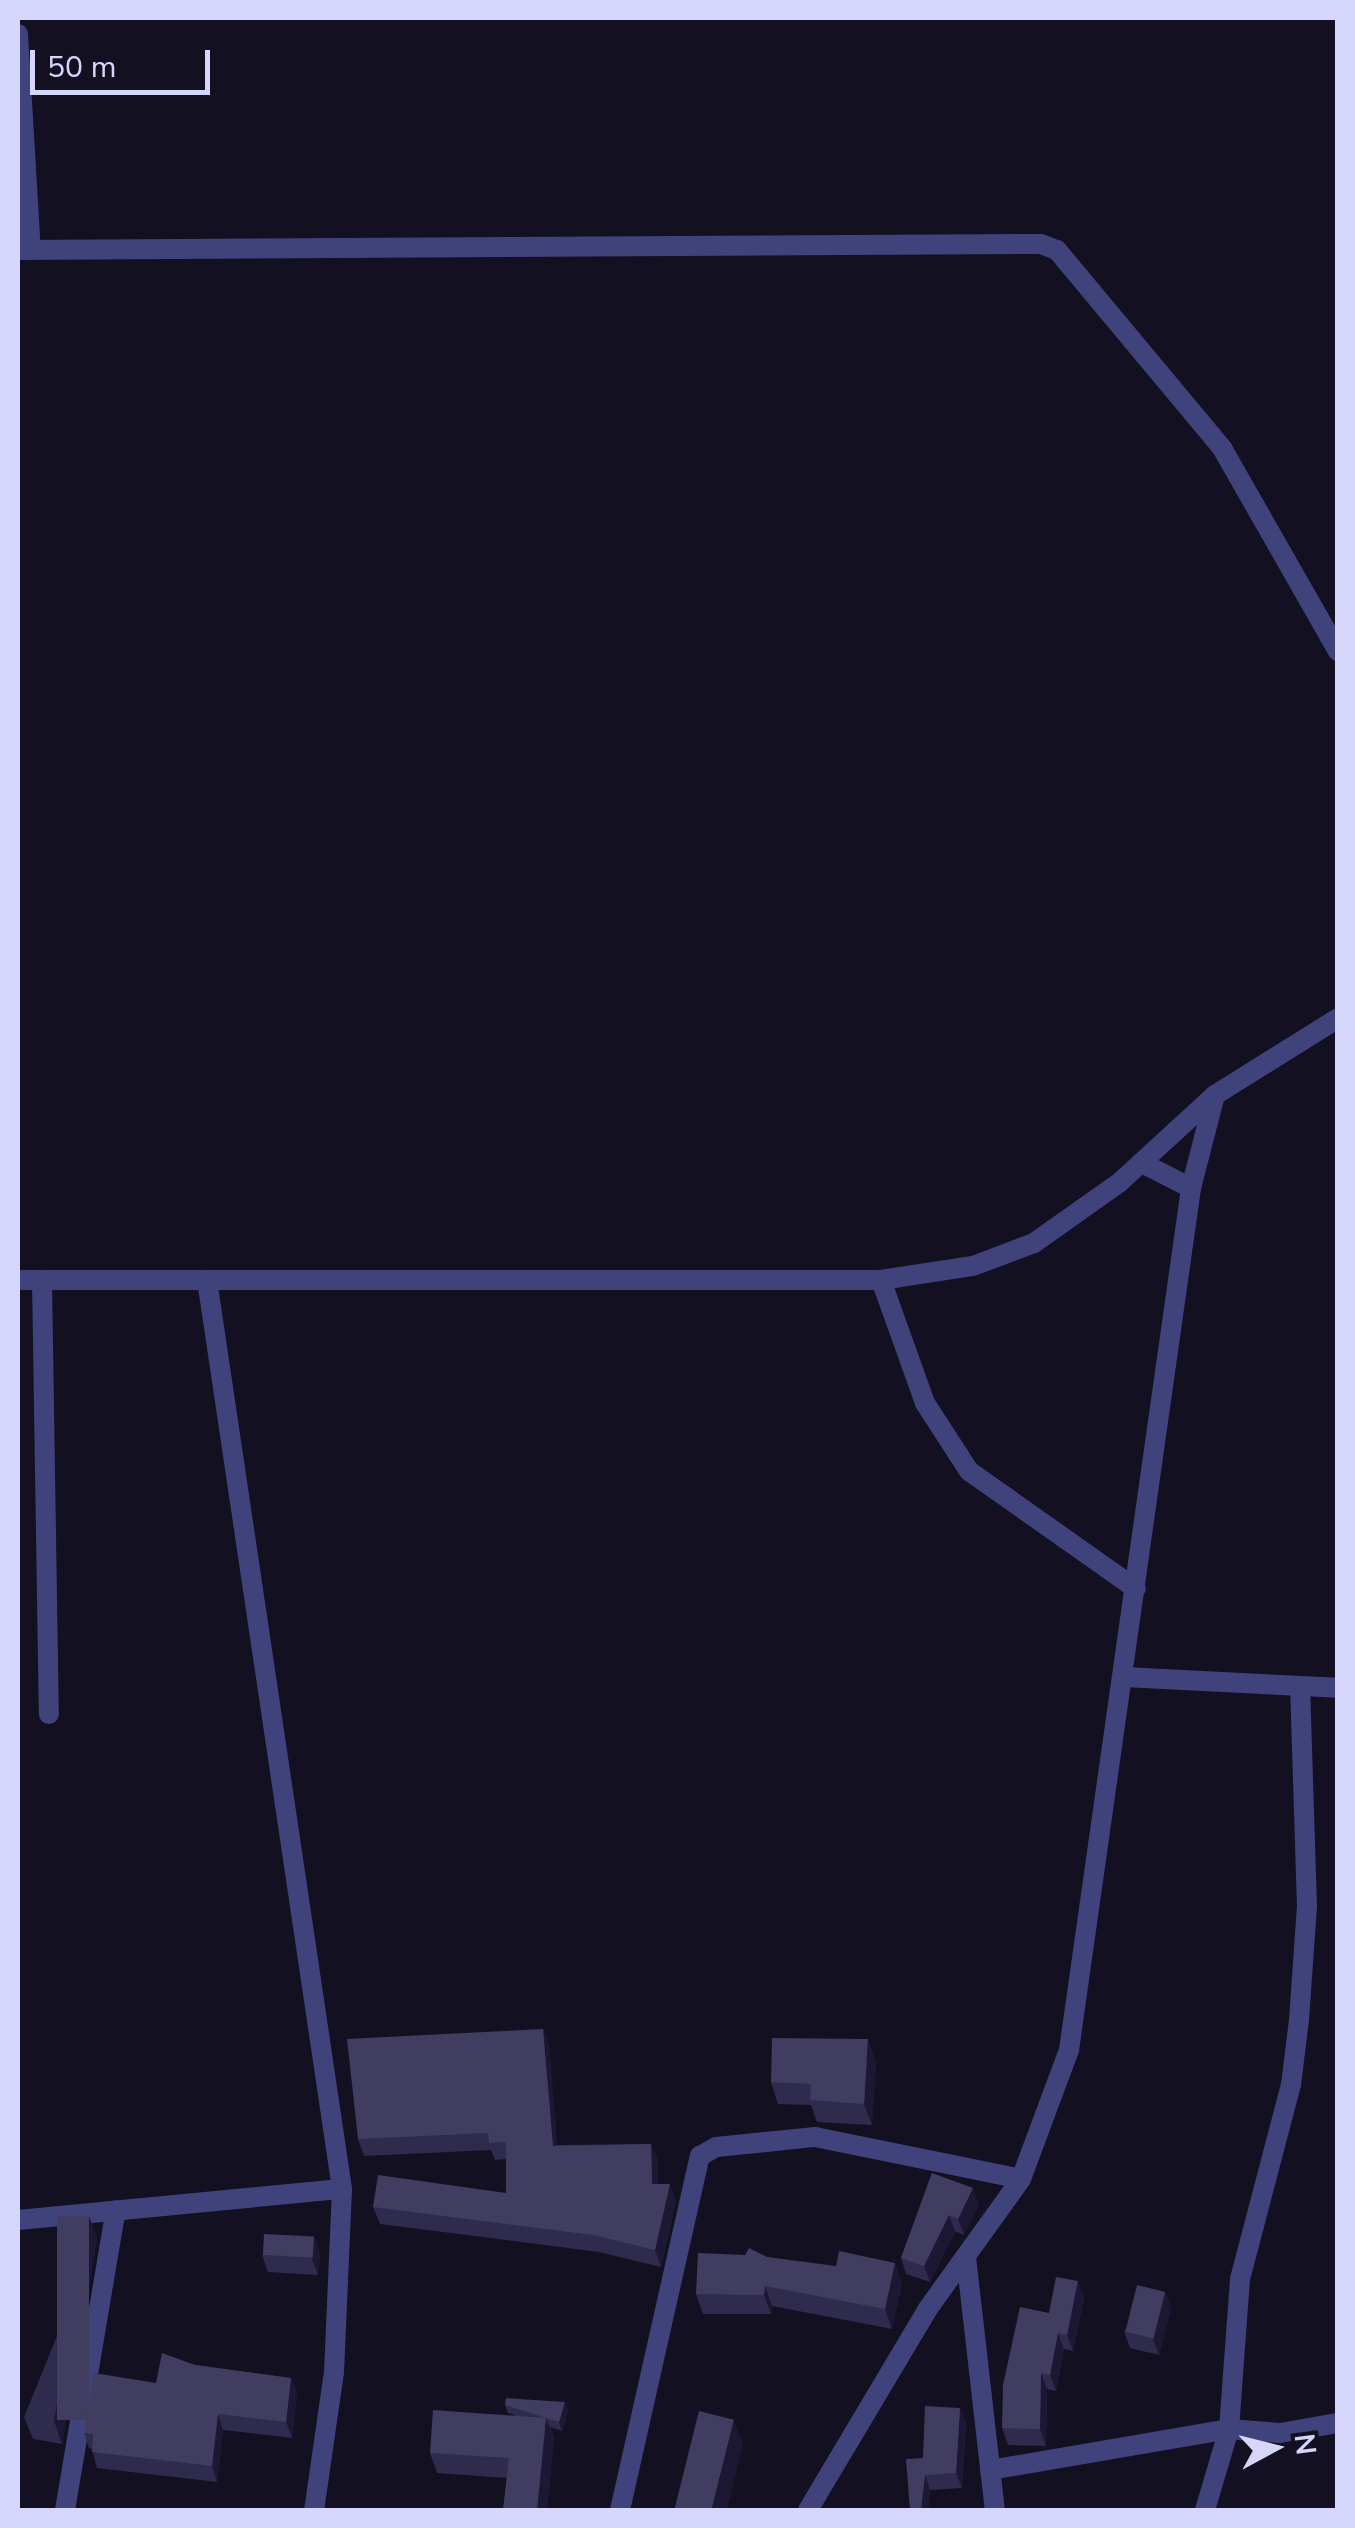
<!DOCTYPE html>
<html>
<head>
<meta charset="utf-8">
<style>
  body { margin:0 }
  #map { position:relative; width:1355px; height:2528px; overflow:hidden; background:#121021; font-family:"Nunito Sans",sans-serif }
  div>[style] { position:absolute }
  .street>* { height:20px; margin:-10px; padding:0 10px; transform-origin:10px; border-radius:10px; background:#40427b }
  .wall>* { inset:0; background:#2f2b4d }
  .shaded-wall>* { inset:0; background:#1c1834 }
  .building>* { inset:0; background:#413d60; transform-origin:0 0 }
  span { translate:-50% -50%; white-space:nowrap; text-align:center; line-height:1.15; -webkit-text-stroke:8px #121021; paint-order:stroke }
  .frame { position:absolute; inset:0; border:20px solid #d6d5fa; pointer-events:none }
  .north { position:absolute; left:1225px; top:2398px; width:100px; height:100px; -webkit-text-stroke:8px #121021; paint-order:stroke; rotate:83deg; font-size:28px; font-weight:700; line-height:40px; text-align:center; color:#d6d5fa }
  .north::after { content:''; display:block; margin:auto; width:35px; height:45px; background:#d6d5fa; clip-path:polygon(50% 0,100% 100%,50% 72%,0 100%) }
  .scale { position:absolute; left:30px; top:50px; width:180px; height:45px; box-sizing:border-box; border:5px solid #d6d5fa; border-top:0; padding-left:12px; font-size:30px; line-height:35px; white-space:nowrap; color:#d6d5fa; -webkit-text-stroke:8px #121021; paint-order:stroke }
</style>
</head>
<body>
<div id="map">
  <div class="street">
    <i style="left:18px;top:34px;width:216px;rotate:86.6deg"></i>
    <i style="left:18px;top:250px;width:1023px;rotate:-0.34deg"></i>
    <i style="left:1041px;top:244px;width:17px;rotate:21deg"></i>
    <i style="left:1057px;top:250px;width:258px;rotate:50.2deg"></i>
    <i style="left:1222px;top:448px;width:234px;rotate:60.3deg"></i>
    <i style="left:1142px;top:1163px;width:55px;rotate:27deg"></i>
    <i style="left:18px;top:1280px;width:863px"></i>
    <i style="left:881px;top:1280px;width:93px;rotate:-8.7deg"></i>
    <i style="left:973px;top:1266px;width:65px;rotate:-20.7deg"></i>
    <i style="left:1034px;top:1243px;width:105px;rotate:-35.3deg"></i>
    <i style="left:1120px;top:1182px;width:129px;rotate:-42.5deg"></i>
    <i style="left:1215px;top:1095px;width:145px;rotate:-32deg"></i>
    <i style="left:42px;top:1280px;width:434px;rotate:89.1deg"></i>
    <i style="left:207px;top:1280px;width:919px;rotate:81.55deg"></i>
    <i style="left:342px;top:2189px;width:183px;rotate:92.5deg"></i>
    <i style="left:334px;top:2372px;width:139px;rotate:98.2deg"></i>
    <i style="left:881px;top:1280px;width:131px;rotate:70.3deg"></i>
    <i style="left:925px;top:1403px;width:81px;rotate:57.1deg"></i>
    <i style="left:969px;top:1471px;width:204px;rotate:35.2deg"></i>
    <i style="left:1124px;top:1677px;width:214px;rotate:2.9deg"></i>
    <i style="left:18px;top:2220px;width:325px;rotate:-5.5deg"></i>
    <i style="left:966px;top:2257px;width:255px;rotate:83.5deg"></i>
    <i style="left:990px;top:2470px;width:242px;rotate:-9.7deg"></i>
    <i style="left:1229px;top:2429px;width:51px;rotate:4.5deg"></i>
    <i style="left:1280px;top:2433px;width:59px;rotate:-9.8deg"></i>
    <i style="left:65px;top:2510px;width:304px;rotate:-80.4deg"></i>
    <i style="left:620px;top:2510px;width:363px;rotate:-77.3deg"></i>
    <i style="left:700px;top:2156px;width:18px;rotate:-29deg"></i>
    <i style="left:716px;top:2147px;width:100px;rotate:-5.8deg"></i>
    <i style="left:815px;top:2137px;width:210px;rotate:11.5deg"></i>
    <i style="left:808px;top:2510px;width:233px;rotate:-59.2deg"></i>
    <i style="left:927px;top:2310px;width:161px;rotate:-54.3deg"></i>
    <i style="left:1021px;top:2179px;width:138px;rotate:-69.6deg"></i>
    <i style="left:1069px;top:2050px;width:871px;rotate:-81.94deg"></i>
    <i style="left:1191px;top:1188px;width:96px;rotate:-75.5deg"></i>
    <i style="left:1205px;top:2510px;width:84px;rotate:-73.5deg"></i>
    <i style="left:1229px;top:2429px;width:150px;rotate:-85.8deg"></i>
    <i style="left:1240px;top:2279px;width:201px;rotate:-75.3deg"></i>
    <i style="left:1291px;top:2085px;width:65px;rotate:-83deg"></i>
    <i style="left:1299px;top:2020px;width:113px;rotate:-86deg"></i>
    <i style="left:1307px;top:1907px;width:221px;rotate:-91.8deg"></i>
  </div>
  <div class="wall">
    <i style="clip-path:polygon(543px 2029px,549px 2046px,557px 2145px,651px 2144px,658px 2161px,658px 2184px,676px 2201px,661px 2267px,599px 2252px,380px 2224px,373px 2207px,506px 2193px,506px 2159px,495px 2160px,491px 2150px,364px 2156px,358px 2139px)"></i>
    <i style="clip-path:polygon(876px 2061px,872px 2125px,817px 2122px,811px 2105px,778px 2104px,771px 2082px)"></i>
    <i style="clip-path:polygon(932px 2173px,979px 2204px,964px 2235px,955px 2231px,930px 2282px,906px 2274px,901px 2258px)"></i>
    <i style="clip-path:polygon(97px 2238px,62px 2444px,33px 2439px,24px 2417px)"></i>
    <i style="clip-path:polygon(320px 2253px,318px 2275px,268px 2272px,262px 2255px)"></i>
    <i style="clip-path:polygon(767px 2257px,902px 2283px,892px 2329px,772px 2306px,771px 2314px,703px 2314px,696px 2294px)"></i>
    <i style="clip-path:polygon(1165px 2292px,1171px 2308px,1159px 2355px,1130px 2348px,1124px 2331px)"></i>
    <i style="clip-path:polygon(1084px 2298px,1073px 2351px,1064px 2349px,1056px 2391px,1047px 2389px,1046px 2446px,1008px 2445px,1002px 2428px,1049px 2313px)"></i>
    <i style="clip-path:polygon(195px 2365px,291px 2378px,297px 2393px,292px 2438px,223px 2430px,217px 2482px,97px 2468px,92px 2449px,89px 2448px,84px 2433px,156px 2383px)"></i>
    <i style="clip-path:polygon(505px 2405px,568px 2410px,562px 2431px,550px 2427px,554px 2438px,547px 2510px,503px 2510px,507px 2478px,437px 2473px,430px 2453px,515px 2415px,508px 2413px)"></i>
    <i style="clip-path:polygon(960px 2408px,966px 2423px,962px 2488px,930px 2490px,928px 2510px,910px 2510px,923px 2458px)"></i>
  </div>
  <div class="shaded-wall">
    <i style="clip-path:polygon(543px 2029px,549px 2046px,559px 2162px,553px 2146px)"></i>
    <i style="clip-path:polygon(868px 2039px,876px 2061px,872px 2125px,864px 2104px)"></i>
    <i style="clip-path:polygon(651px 2144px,658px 2161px,658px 2201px,652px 2184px)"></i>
    <i style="clip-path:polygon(670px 2184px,676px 2201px,661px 2267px,655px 2250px)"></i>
    <i style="clip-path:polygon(973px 2188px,979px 2204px,964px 2235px,958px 2219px)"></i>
    <i style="clip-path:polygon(949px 2215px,955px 2231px,930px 2282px,924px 2266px)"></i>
    <i style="clip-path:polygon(89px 2216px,97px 2238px,62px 2444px,54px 2421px)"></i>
    <i style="clip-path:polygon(314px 2237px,320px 2253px,318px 2275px,312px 2259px)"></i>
    <i style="clip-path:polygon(895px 2263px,902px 2283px,892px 2329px,885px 2309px)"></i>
    <i style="clip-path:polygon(1078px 2281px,1084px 2298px,1073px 2351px,1067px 2335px)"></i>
    <i style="clip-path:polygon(765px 2286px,772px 2306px,771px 2314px,764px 2295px)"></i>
    <i style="clip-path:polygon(1165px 2292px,1171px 2308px,1159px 2355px,1153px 2339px)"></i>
    <i style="clip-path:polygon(1058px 2333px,1064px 2349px,1056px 2391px,1050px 2375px)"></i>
    <i style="clip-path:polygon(1041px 2373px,1047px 2389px,1046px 2446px,1040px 2429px)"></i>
    <i style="clip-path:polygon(291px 2378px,297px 2393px,292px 2438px,286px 2422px)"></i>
    <i style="clip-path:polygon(565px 2402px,568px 2410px,562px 2431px,559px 2422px)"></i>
    <i style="clip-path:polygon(960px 2408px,966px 2423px,962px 2488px,956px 2473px)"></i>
    <i style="clip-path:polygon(218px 2414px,223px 2430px,217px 2482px,212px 2466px)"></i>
    <i style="clip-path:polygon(546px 2418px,554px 2438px,547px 2510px,537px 2510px)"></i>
    <i style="clip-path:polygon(734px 2420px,743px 2444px,727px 2510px,712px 2510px)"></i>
    <i style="clip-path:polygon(925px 2475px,930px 2490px,928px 2510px,921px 2510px)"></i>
  </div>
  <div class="building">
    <i style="clip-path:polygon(543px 2029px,553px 2146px,651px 2144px,652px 2184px,670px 2184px,655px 2250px,593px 2235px,373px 2207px,378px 2175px,506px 2193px,506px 2142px,489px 2143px,488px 2133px,358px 2139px,347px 2039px)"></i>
    <i style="clip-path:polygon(772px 2038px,868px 2039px,864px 2104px,810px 2100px,811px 2084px,771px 2082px)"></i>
    <i style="clip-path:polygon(932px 2173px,973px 2188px,958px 2219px,949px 2215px,924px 2266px,901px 2258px)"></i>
    <i style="left:57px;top:2216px;width:32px;height:204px"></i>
    <i style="left:264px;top:2234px;width:50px;height:21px;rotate:3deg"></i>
    <i style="clip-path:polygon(749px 2248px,767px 2257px,836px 2266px,839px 2251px,895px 2263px,885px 2309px,765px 2286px,764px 2295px,696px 2294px,698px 2253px,745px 2255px)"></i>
    <i style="clip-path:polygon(1056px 2277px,1078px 2281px,1067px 2335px,1058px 2333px,1050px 2375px,1041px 2373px,1040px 2429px,1002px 2428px,1003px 2385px,1020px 2307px,1049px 2313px)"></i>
    <i style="left:1137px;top:2285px;width:29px;height:48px;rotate:14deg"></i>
    <i style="clip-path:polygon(162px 2353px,195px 2365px,291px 2378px,286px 2422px,218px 2414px,212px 2466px,92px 2452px,93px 2434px,84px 2433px,94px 2373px,156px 2383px)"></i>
    <i style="clip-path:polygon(506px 2398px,565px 2402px,559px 2422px,505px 2405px)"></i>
    <i style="clip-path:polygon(925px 2406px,960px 2408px,956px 2473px,925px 2475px,921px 2510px,910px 2510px,906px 2459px,923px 2458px)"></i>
    <i style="clip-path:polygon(433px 2410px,546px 2418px,537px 2510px,503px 2510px,509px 2458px,430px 2453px)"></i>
    <i style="left:699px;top:2411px;width:36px;height:102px;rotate:14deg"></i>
  </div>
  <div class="frame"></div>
  <div class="north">N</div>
  <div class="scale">50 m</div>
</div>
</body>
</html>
